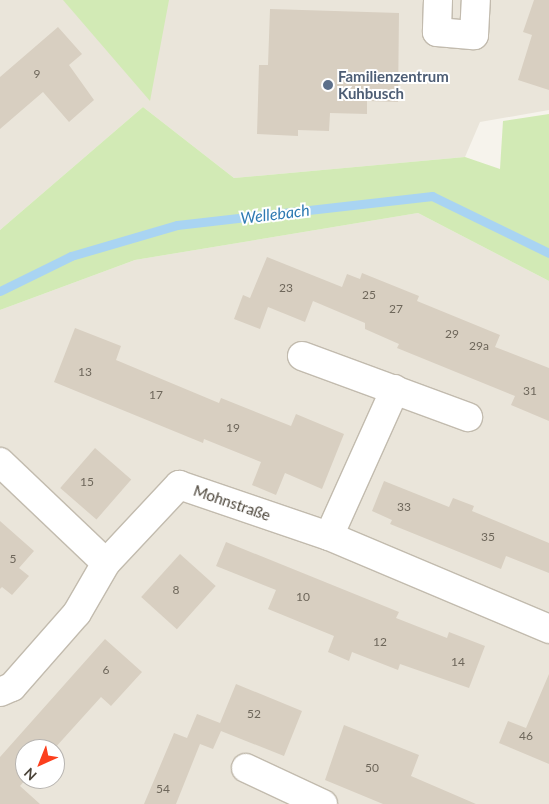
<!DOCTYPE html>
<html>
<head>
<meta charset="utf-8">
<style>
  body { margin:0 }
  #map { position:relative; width:549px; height:804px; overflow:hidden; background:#f6f3ec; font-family:Lato,sans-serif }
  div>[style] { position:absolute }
  .residential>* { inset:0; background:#eae5da }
  .green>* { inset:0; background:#d2eab5 }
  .stream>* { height:9px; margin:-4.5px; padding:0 4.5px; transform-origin:4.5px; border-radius:4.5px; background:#a9d4f2 }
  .building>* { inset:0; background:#d8cfc1; transform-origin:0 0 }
  .roads { filter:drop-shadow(1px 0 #c2bbae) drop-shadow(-1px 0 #c2bbae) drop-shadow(0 1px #c2bbae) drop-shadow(0 -1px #c2bbae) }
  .street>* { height:28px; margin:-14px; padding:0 14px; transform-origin:14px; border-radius:14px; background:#fff }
  .dots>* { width:14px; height:14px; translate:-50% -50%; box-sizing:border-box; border:2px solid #fff; border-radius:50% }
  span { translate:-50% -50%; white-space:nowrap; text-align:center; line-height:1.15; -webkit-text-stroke:4px #fff; paint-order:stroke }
  .number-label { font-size:12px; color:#6e675b }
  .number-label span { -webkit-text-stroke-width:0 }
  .service-label { font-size:15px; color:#4e5e75; font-weight:700 }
  .left { translate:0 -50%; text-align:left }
  .street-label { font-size:15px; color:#4b4439 }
  .water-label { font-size:16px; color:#2e7ab2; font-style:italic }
  .north { position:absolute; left:15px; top:739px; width:50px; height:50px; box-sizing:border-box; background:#fff; border:1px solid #b7b4b0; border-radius:50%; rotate:224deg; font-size:14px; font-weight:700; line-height:20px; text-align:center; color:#4b4439 }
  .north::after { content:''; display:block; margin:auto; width:18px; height:22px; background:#fc3f1d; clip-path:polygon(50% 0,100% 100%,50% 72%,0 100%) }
</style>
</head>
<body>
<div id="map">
  <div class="residential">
    <i style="clip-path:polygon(0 0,549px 0,549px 110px,480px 122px,465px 157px,234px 178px,143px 107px,0 230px)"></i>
    <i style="clip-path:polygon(evenodd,418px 213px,549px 281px,549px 804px,0 804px,0 310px,135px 260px,418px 213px,25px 749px,55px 749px,55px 779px,25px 779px,25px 749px)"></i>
  </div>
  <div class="green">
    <i style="clip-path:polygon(63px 0,169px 0,150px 101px)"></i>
    <i style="clip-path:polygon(143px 107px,234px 178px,465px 157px,500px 169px,503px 121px,549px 114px,549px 281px,418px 213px,135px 260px,0 310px,0 230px)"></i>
  </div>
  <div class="stream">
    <i style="left:0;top:291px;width:79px;rotate:-26.2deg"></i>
    <i style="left:71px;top:256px;width:110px;rotate:-16.3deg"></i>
    <i style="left:177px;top:225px;width:257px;rotate:-6.5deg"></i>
    <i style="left:432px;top:196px;width:130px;rotate:26deg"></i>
  </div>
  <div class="building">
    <i style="clip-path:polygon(534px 0,549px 0,549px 90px,518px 80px,532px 35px,523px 32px)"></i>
    <i style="clip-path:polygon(270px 9px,399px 13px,398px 102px,367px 101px,367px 114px,330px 113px,329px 131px,298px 130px,298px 136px,257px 134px,259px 65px,268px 65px)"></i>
    <i style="clip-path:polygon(58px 27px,82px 54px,69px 65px,94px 100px,69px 122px,43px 92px,0 129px,0 77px)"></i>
    <i style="clip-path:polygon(267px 257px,342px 287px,347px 274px,360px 279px,362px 273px,419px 296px,417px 301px,500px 335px,495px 347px,549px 368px,549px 421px,511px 405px,515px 396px,397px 348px,399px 344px,365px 329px,365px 323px,313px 301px,305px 322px,268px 307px,260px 329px,234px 319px,243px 295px,250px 298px)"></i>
    <i style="clip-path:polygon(75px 328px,121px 346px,116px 360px,219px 403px,221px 398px,291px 426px,296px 414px,344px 434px,322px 489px,285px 473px,276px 495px,252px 485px,261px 462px,204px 439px,203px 443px,54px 382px)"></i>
    <i style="left:95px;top:448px;width:48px;height:53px;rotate:41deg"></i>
    <i style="clip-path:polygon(384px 481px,449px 507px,453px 498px,474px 506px,472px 511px,549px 543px,549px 573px,506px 556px,501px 569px,390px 524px,392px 520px,372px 511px)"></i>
    <i style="clip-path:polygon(0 521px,34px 551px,19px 568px,29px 576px,12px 595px,2px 587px,0 589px)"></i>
    <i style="clip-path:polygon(226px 542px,399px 612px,396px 618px,447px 638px,449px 632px,485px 646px,469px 688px,400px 664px,398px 670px,352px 652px,349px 661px,328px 652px,334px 636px,268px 609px,276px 590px,216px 566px)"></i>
    <i style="left:180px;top:554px;width:48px;height:58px;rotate:42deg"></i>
    <i style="clip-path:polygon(105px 639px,142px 672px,111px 706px,101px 697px,54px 749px,25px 749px,26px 779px,20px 786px,40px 804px,0 804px,0 757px)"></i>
    <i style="clip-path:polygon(549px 674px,549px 764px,499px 743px,508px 721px,526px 728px)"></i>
    <i style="clip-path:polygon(236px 684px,302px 711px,284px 756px,221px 731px,213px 749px,200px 744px,176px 804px,144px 804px,174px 733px,187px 738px,197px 714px,220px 723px)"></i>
    <i style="clip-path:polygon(344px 725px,419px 755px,411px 776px,476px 804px,383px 804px,325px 780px)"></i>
  </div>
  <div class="roads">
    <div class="street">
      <i style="left:438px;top:0;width:32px;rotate:92deg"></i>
      <i style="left:437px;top:32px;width:37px;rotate:5deg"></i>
      <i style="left:474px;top:35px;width:35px;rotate:-87deg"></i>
      <i style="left:302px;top:356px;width:177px;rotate:20.2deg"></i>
      <i style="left:0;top:462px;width:146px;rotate:43.6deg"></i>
      <i style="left:329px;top:536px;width:161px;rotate:-65.8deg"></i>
      <i style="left:0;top:692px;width:13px;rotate:-23deg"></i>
      <i style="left:12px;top:687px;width:98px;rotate:-48.7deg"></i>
      <i style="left:77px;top:613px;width:58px;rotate:-59.9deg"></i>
      <i style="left:106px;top:563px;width:107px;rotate:-46.9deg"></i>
      <i style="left:179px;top:485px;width:158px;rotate:18.8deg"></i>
      <i style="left:329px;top:536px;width:239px;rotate:22.9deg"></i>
      <i style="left:246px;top:768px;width:85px;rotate:25.1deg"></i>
    </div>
  </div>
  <div class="dots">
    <i style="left:328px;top:85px;background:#5c6f8a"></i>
  </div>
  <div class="number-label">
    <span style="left:37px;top:74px">9</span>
    <span style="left:286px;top:288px">23</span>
    <span style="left:369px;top:295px">25</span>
    <span style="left:396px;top:309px">27</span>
    <span style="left:452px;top:334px">29</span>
    <span style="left:479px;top:346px">29a</span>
    <span style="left:85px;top:372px">13</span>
    <span style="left:530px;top:391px">31</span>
    <span style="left:156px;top:395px">17</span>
    <span style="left:233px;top:428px">19</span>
    <span style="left:87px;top:482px">15</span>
    <span style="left:404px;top:507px">33</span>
    <span style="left:488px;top:537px">35</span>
    <span style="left:13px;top:559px">5</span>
    <span style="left:176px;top:590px">8</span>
    <span style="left:303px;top:597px">10</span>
    <span style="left:380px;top:642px">12</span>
    <span style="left:458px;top:662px">14</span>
    <span style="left:106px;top:670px">6</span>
    <span style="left:254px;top:714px">52</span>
    <span style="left:526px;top:736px">46</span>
    <span style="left:372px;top:768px">50</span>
    <span style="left:163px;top:789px">54</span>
  </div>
  <div class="service-label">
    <span class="left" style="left:338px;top:85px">Familienzentrum<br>Kuhbusch</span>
  </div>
  <div class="street-label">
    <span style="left:232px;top:503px;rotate:19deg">Mohnstraße</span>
  </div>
  <div class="water-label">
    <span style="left:275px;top:214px;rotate:-7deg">Wellebach</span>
  </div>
  <div class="north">N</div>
</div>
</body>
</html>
